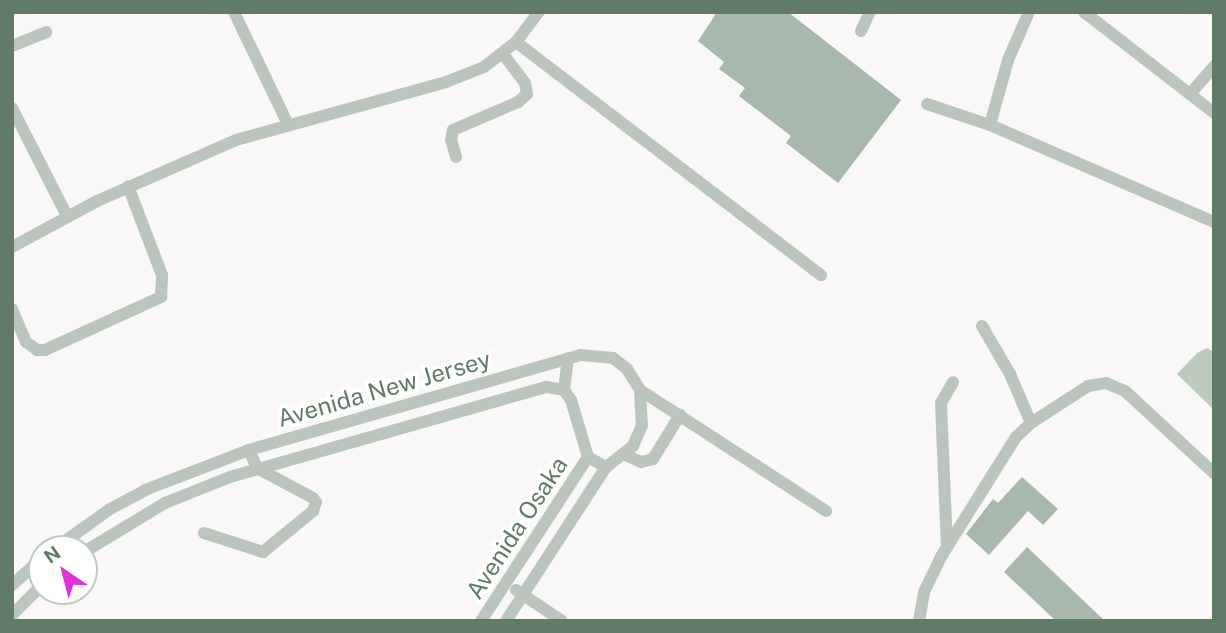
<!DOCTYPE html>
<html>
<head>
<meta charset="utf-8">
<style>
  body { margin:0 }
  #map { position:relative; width:1226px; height:633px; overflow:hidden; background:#f9f7f8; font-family:"Public Sans",sans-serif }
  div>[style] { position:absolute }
  .water>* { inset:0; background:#bccbbd }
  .building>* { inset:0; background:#a9b8ad }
  .minor>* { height:12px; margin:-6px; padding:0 6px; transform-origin:6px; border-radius:6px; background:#bbc5be }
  span { translate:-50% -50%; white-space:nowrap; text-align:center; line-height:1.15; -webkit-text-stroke:7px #fff; paint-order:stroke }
  .street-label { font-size:24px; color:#607c67 }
  .frame { position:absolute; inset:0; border:14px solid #607c67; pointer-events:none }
  .north { position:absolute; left:28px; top:535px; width:70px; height:70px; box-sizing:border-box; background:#fff; border:2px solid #bfcbc2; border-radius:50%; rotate:325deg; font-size:19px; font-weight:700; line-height:28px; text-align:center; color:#607c67 }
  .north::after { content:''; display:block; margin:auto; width:24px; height:32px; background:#e12fda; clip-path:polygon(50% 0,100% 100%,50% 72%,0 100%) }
</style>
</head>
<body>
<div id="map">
  <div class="water">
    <i style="clip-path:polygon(1207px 348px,1214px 352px,1214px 410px,1177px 374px,1197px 353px)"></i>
  </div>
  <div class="building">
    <i style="clip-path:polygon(717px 12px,788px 12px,901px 100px,838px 183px,786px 143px,791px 136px,739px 96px,745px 88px,719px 69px,724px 62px,698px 41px)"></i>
    <i style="clip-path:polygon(1022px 477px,1058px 509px,1043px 525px,1028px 511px,989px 555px,966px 534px,993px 499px,998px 503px)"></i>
    <i style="clip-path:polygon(1027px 547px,1105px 621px,1056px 621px,1004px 572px)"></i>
  </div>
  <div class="minor">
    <i style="left:234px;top:12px;width:124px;rotate:64.3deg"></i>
    <i style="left:1084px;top:12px;width:165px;rotate:37.8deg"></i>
    <i style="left:861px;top:31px;width:21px;rotate:-65deg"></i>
    <i style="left:516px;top:42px;width:384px;rotate:37.4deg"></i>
    <i style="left:12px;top:46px;width:37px;rotate:-22deg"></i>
    <i style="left:1190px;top:94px;width:37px;rotate:-49deg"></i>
    <i style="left:927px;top:104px;width:66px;rotate:18.4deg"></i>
    <i style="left:990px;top:125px;width:244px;rotate:23.4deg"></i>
    <i style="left:12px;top:108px;width:121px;rotate:63deg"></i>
    <i style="left:990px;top:125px;width:67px;rotate:-74.5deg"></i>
    <i style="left:1008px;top:60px;width:52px;rotate:-66.4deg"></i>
    <i style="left:456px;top:157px;width:18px;rotate:-106deg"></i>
    <i style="left:451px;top:140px;width:10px;rotate:-79deg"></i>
    <i style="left:453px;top:130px;width:71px;rotate:-23.3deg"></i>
    <i style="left:518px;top:102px;width:12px;rotate:-42deg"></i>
    <i style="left:527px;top:94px;width:11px;rotate:-100deg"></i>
    <i style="left:525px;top:83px;width:36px;rotate:-127deg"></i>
    <i style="left:12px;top:247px;width:97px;rotate:-28.4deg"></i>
    <i style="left:97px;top:201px;width:152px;rotate:-23.7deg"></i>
    <i style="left:236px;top:140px;width:218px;rotate:-15.4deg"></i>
    <i style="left:446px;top:82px;width:41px;rotate:-21.5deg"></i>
    <i style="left:484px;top:67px;width:41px;rotate:-38deg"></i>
    <i style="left:516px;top:42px;width:38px;rotate:-53deg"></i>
    <i style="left:12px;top:309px;width:36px;rotate:67deg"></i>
    <i style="left:26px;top:342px;width:14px;rotate:36deg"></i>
    <i style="left:37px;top:350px;width:8px"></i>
    <i style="left:45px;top:350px;width:128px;rotate:-24.6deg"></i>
    <i style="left:161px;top:297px;width:22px;rotate:-87deg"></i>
    <i style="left:162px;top:275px;width:95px;rotate:-110.9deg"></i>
    <i style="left:982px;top:326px;width:56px;rotate:59.7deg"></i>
    <i style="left:1010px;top:374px;width:53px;rotate:66.8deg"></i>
    <i style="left:564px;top:390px;width:32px;rotate:-83deg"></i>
    <i style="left:640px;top:390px;width:222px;rotate:33deg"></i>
    <i style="left:623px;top:454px;width:20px;rotate:24deg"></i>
    <i style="left:641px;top:462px;width:12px;rotate:-14deg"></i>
    <i style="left:653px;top:459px;width:52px;rotate:-58.5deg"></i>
    <i style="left:204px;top:533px;width:62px;rotate:17.9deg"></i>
    <i style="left:263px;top:552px;width:65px;rotate:-39.4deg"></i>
    <i style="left:313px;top:511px;width:9px;rotate:-72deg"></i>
    <i style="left:316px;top:502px;width:5px;rotate:-127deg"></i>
    <i style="left:313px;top:498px;width:64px;rotate:-151.8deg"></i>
    <i style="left:257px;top:468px;width:20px;rotate:-114deg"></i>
    <i style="left:947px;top:547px;width:144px;rotate:-92.4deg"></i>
    <i style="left:941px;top:403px;width:24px;rotate:-60deg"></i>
    <i style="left:54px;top:549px;width:69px;rotate:-35.5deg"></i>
    <i style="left:110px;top:509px;width:40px;rotate:-28deg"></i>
    <i style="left:145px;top:490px;width:111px;rotate:-21deg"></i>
    <i style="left:249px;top:450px;width:344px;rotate:-16deg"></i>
    <i style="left:580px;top:355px;width:33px;rotate:5deg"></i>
    <i style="left:613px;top:358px;width:18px;rotate:38deg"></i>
    <i style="left:627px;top:369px;width:25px;rotate:58deg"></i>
    <i style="left:640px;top:390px;width:35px;rotate:87deg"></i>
    <i style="left:642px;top:425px;width:23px;rotate:113deg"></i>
    <i style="left:633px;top:446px;width:34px;rotate:142deg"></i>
    <i style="left:606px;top:467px;width:184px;rotate:123deg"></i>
    <i style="left:84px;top:552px;width:95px;rotate:-31.2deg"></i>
    <i style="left:165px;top:503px;width:70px;rotate:-21.8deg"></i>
    <i style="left:230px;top:477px;width:329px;rotate:-15.9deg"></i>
    <i style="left:546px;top:387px;width:18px;rotate:9deg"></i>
    <i style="left:564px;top:390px;width:12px;rotate:55deg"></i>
    <i style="left:571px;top:400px;width:59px;rotate:73.4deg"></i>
    <i style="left:588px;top:457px;width:21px;rotate:29deg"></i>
    <i style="left:12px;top:585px;width:40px;rotate:-42deg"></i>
    <i style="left:516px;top:590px;width:55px;rotate:34deg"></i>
    <i style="left:12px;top:615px;width:42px;rotate:-45deg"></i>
    <i style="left:481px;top:621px;width:196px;rotate:-56.9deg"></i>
    <i style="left:919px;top:621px;width:29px;rotate:-80deg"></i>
    <i style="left:924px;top:592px;width:41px;rotate:-64.1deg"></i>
    <i style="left:942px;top:555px;width:139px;rotate:-57.9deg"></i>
    <i style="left:1016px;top:437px;width:21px;rotate:-43deg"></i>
    <i style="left:1031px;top:423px;width:68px;rotate:-33deg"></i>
    <i style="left:1088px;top:386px;width:18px;rotate:-9deg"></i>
    <i style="left:1106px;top:383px;width:21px;rotate:23deg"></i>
    <i style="left:1125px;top:391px;width:121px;rotate:42.7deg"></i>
  </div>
  <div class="street-label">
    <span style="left:384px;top:389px;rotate:-16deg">Avenida New Jersey</span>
    <span style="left:517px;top:528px;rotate:-57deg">Avenida Osaka</span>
  </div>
  <div class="frame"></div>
  <div class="north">N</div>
</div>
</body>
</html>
